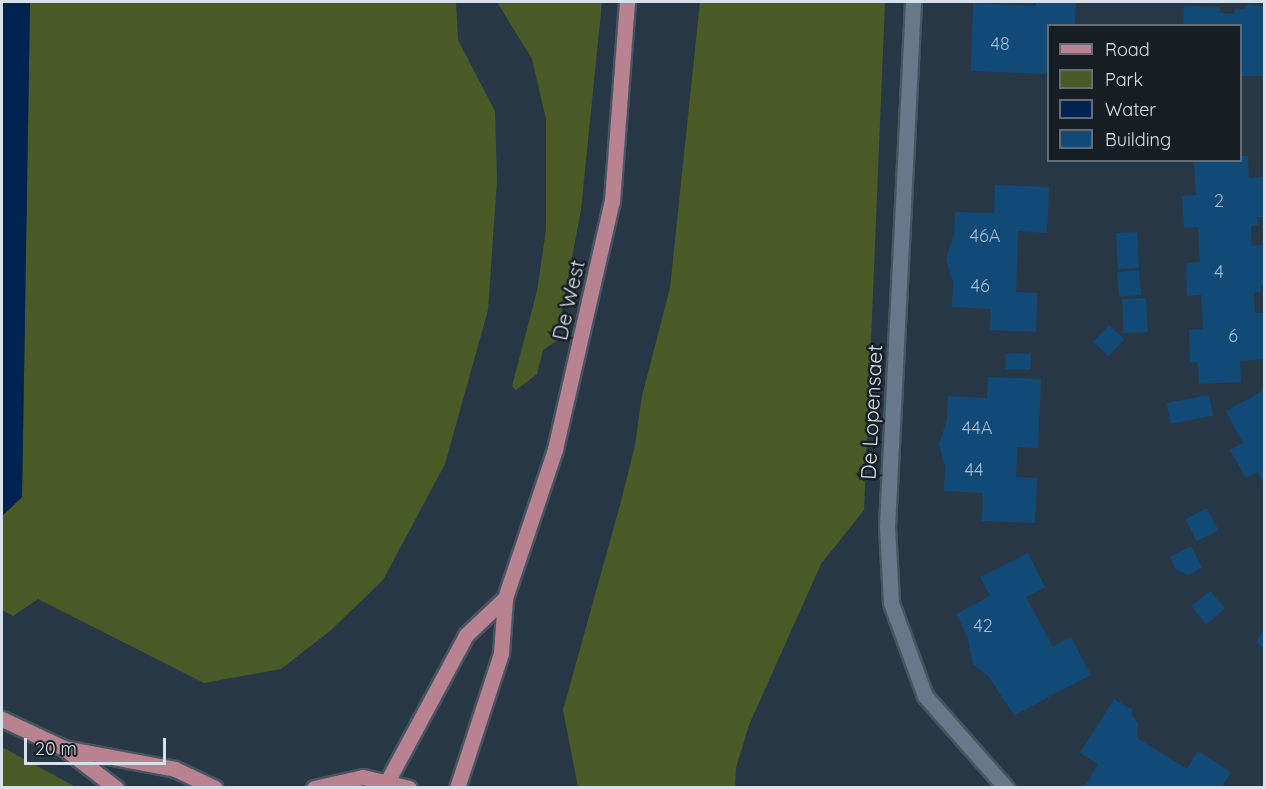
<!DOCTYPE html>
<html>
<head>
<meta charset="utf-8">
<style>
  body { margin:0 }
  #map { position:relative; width:1266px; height:789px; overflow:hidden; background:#273746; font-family:Quicksand,sans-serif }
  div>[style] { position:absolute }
  .green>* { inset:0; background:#4a5a27 }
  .water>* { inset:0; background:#012352 }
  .building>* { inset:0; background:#124a77; transform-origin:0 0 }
  .roads { filter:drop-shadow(2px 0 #475561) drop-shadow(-2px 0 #475561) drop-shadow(0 2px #475561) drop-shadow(0 -2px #475561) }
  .minor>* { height:15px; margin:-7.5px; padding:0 7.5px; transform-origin:7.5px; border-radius:7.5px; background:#667889 }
  .major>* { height:15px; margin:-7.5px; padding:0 7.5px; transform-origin:7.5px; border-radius:7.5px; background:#b98291 }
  span { translate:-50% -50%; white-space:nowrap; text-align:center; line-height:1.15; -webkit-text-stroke:5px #161e24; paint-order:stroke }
  .number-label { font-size:18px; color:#a6bbce }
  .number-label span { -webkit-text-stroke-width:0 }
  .street-label { font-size:21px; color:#d7e1eb }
  .frame { position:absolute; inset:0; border:3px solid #d7e1eb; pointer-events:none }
  .legend { position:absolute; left:1047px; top:24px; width:195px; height:138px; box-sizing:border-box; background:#161e24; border:2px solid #636c74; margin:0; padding:8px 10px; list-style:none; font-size:18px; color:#d7e1eb }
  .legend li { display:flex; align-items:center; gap:12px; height:30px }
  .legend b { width:30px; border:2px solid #636c74 }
  .scale { position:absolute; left:24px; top:738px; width:142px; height:27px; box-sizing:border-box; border:3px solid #d7e1eb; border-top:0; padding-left:8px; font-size:18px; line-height:21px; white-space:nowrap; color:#d7e1eb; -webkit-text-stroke:4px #161e24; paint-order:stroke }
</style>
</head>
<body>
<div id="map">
  <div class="green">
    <i style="clip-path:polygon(30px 2px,456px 2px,458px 40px,495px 111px,497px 180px,488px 310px,445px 464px,383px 580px,330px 631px,281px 669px,204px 683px,38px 599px,13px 616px,2px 610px,2px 516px,22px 497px)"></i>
    <i style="clip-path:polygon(497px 2px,602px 2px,581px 210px,556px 341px,543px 350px,537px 374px,516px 390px,512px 386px,537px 291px,546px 230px,546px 119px,532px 59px)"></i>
    <i style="clip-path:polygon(700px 2px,885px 2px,864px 510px,821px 564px,749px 725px,736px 768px,735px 787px,578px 787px,563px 710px,620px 505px,635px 445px,642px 396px,670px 288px)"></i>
    <i style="clip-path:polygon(2px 747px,76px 787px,2px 787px)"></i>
  </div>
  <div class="water">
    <i style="clip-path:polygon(2px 2px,30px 2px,22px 497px,2px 516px)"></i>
  </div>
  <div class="building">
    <i style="clip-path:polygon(1036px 2px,1076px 2px,1075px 26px,1048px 26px,1048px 74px,971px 71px,973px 3px,1036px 6px)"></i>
    <i style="clip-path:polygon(1248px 4px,1264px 7px,1264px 76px,1240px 76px,1240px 26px,1183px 26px,1184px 6px,1220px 7px,1220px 13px,1234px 14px,1235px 8px,1243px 9px)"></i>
    <i style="clip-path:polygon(1240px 156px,1248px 156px,1249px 178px,1264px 177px,1264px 217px,1257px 217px,1258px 225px,1251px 226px,1252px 246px,1264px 245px,1264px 285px,1261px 285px,1261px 292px,1254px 293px,1255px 313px,1264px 313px,1264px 359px,1240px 361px,1241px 382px,1199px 384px,1198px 362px,1190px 363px,1189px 330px,1203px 329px,1201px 295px,1187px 296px,1186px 263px,1200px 262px,1198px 227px,1184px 228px,1182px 196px,1196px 195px,1194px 160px,1240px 160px)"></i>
    <i style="clip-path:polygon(995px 185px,1049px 187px,1047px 233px,1018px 231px,1016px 292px,1037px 293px,1036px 332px,990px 330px,991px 309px,952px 307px,953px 283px,946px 259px,954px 235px,955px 212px,994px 213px)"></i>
    <i style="left:1137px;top:232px;width:36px;height:21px;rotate:87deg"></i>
    <i style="left:1139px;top:270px;width:25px;height:22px;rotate:85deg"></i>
    <i style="left:1146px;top:298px;width:34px;height:24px;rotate:87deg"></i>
    <i style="left:1109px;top:325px;width:21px;height:23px;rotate:43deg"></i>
    <i style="left:1006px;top:353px;width:25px;height:16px;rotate:2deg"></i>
    <i style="clip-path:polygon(988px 377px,1041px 379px,1038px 448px,1017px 447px,1016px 477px,1037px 478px,1035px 523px,982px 521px,983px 493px,944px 491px,945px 467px,939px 444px,947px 420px,948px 396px,987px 398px)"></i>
    <i style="clip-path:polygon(1264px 390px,1264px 484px,1258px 472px,1246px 478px,1230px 450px,1243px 443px,1226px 411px)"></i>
    <i style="left:1209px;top:395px;width:21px;height:43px;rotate:79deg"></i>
    <i style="left:1207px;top:508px;width:25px;height:24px;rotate:63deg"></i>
    <i style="clip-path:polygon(1191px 546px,1202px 568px,1189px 575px,1176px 570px,1170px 557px)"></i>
    <i style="clip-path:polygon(1028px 553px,1045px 587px,1026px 597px,1053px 647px,1071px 637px,1091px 675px,1014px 715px,989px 677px,973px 664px,967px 635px,956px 614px,990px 596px,980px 577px)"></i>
    <i style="left:1210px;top:591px;width:23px;height:24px;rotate:50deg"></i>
    <i style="clip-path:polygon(1264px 630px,1264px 648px,1256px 642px)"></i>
    <i style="clip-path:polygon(1114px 699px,1133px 710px,1131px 714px,1138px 723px,1137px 738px,1187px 769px,1198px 751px,1231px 772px,1221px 788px,1084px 788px,1098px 764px,1080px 753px)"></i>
  </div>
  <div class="roads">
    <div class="minor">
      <i style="left:913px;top:2px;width:525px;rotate:92.84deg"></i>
      <i style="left:887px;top:526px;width:77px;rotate:87deg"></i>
      <i style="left:891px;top:603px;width:99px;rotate:69.9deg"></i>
      <i style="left:925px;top:696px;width:123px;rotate:48.6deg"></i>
    </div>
    <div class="major">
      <i style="left:2px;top:719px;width:68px;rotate:25.1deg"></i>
      <i style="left:64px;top:748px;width:66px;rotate:37.6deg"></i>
      <i style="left:64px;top:748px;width:113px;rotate:10.7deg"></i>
      <i style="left:175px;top:769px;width:44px;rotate:25.4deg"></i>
      <i style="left:388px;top:780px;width:165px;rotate:-61.7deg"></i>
      <i style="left:466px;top:635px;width:54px;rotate:-43.5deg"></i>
      <i style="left:314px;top:788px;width:50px;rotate:-12.7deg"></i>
      <i style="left:363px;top:777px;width:47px;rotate:13.4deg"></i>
      <i style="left:457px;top:788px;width:142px;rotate:-71.9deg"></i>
      <i style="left:501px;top:653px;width:55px;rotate:-85.8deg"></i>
      <i style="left:505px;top:598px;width:157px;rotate:-71.4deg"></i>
      <i style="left:555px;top:449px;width:254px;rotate:-77.1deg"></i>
      <i style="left:612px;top:201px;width:200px;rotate:-85.7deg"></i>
    </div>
  </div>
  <div class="number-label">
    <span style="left:1000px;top:44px">48</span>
    <span style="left:1219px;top:201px">2</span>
    <span style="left:985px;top:236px">46A</span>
    <span style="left:1219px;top:272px">4</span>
    <span style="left:980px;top:286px">46</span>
    <span style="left:1233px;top:336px">6</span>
    <span style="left:977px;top:428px">44A</span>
    <span style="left:974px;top:470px">44</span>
    <span style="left:983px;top:626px">42</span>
  </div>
  <div class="street-label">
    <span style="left:568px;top:300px;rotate:-77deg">De West</span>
    <span style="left:871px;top:412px;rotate:-87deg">De Lopensaet</span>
  </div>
  <div class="frame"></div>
  <ul class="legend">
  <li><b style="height:8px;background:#b98291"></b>Road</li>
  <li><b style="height:16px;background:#4a5a27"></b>Park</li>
  <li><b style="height:16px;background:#012352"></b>Water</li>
  <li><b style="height:16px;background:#124a77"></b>Building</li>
  </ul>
  <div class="scale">20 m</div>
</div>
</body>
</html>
